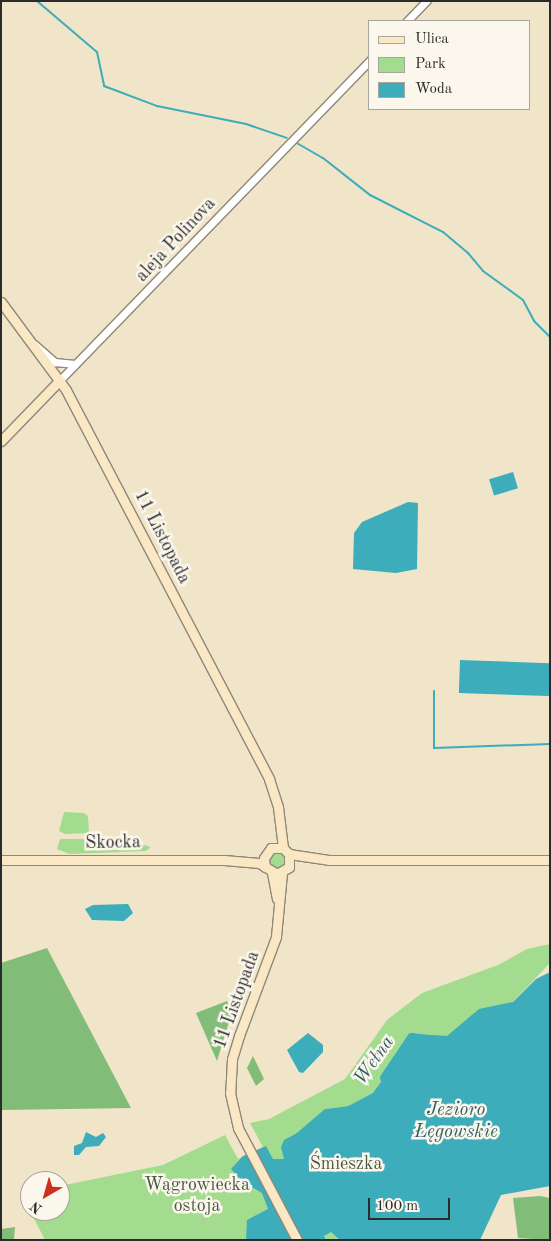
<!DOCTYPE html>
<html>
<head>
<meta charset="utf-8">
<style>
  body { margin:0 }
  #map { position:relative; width:551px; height:1241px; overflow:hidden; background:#f0e5c8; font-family:"Old Standard TT",serif }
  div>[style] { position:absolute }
  .green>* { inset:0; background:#a3dc8e }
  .forest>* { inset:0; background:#82bc79 }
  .water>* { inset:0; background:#3dacbb; transform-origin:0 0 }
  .stream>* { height:2px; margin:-1px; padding:0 1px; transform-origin:1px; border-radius:1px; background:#3dacbb }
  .river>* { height:10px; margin:-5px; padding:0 5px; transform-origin:5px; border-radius:5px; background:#3dacbb }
  .roads { filter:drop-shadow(1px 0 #8e887a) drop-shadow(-1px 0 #8e887a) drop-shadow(0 1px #8e887a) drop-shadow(0 -1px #8e887a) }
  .street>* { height:7px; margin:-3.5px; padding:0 3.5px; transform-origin:3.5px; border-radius:3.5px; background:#fff }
  .secondary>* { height:9px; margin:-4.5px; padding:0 4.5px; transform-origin:4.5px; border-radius:4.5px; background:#fae7c3 }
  span { translate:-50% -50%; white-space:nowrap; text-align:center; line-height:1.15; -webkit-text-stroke:5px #fbf7ec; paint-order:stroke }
  .street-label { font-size:18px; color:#2b2b2b }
  .park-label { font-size:18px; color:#495744 }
  .water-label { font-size:19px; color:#325f65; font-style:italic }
  .frame { position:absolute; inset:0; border:2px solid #2b2b2b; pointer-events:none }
  .legend { position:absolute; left:368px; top:20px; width:162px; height:90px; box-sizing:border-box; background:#fbf7ec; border:1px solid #a8a59f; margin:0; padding:6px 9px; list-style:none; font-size:15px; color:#2b2b2b }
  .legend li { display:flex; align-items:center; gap:10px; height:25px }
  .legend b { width:25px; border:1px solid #a8a59f }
  .north { position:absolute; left:20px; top:1171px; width:50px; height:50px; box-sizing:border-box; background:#fbf7ec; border:1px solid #a8a59f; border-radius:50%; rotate:218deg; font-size:14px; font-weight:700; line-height:20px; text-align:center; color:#2b2b2b }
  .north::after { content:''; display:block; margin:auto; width:18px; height:22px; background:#c8321e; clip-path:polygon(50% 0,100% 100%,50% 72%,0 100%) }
  .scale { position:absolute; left:368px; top:1198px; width:82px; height:22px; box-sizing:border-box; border:2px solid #2b2b2b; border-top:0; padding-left:6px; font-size:15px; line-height:18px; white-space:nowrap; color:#2b2b2b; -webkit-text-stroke:4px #fbf7ec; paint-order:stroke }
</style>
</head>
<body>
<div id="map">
  <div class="green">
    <i style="clip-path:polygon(64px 812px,84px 813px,88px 816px,89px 833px,65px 834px,59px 831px)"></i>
    <i style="clip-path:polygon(60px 839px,86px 839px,87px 850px,139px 850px,141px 844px,151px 847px,146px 851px,69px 854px,57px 849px)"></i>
    <i style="clip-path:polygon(272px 852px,282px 852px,286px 857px,285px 866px,277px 870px,269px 866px,268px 857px)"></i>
    <i style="clip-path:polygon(550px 944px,550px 963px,504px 1011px,434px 1240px,45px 1240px,30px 1211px,60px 1211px,60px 1186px,163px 1165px,225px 1135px,238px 1159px,263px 1147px,250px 1123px,269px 1119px,345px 1079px,387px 1020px,422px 993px,498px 965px,527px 949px)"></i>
  </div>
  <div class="forest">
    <i style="clip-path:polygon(47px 948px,131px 1108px,2px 1110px,1px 963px)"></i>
    <i style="clip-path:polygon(227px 1001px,232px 1012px,217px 1061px,196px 1013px)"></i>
    <i style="clip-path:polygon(253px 1056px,264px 1079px,256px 1086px,247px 1068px)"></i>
    <i style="clip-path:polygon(540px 1196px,550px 1198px,550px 1240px,518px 1238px,513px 1198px)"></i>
    <i style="clip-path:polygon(15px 1227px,14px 1240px,1px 1240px,1px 1229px)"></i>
  </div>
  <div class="water">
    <i style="left:513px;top:472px;width:17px;height:25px;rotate:73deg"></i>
    <i style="clip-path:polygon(408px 502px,418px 503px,417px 569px,396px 573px,353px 569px,354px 533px,362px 522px)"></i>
    <i style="left:460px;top:660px;width:90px;height:33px;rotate:2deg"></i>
    <i style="clip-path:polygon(128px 904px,133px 913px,124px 921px,92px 920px,85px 909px,93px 905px)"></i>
    <i style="clip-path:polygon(550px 972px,550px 1186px,501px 1195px,480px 1240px,340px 1240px,331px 1232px,324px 1236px,326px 1240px,246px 1240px,247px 1220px,268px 1209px,262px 1193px,242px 1181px,231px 1169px,243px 1156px,266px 1146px,273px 1159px,284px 1159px,281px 1147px,284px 1140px,373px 1093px,416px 1034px,447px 1036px,479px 1009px,513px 1002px,536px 979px)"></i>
    <i style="clip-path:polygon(308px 1033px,323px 1045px,323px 1052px,303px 1073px,299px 1072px,287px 1050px)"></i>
    <i style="clip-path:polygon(86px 1132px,96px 1137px,103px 1133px,106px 1137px,99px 1146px,86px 1147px,79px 1155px,74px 1155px,74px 1146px,82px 1143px)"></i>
  </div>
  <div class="stream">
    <i style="left:37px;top:1px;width:79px;rotate:40.4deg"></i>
    <i style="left:97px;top:52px;width:35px;rotate:78deg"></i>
    <i style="left:104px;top:86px;width:57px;rotate:20.7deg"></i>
    <i style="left:157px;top:106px;width:91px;rotate:11.4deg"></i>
    <i style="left:246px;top:124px;width:43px;rotate:18.9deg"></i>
    <i style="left:295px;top:142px;width:32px;rotate:30deg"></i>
    <i style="left:323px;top:158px;width:60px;rotate:38.2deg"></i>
    <i style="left:370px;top:195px;width:82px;rotate:26.9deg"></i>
    <i style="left:443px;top:232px;width:33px;rotate:40deg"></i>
    <i style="left:468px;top:253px;width:23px;rotate:50deg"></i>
    <i style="left:483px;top:271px;width:49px;rotate:35.9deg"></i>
    <i style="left:523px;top:300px;width:24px;rotate:62deg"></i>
    <i style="left:534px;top:321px;width:23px;rotate:45deg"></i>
    <i style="left:434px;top:691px;width:57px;rotate:90deg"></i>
    <i style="left:434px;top:748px;width:116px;rotate:-2deg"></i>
  </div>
  <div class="river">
    <i style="left:385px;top:1078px;width:48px;rotate:-56deg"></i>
    <i style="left:412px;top:1038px;width:14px;rotate:8deg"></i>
    <i style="left:294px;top:1142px;width:43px;rotate:-40.3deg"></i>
    <i style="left:327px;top:1114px;width:24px;rotate:-7deg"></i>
  </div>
  <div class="roads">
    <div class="street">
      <i style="left:407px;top:21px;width:28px;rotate:-46deg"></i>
      <i style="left:34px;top:344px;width:28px;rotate:41deg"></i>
      <i style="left:55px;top:362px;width:20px;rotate:6deg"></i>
      <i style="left:60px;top:380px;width:446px;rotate:-45.9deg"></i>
    </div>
    <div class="secondary">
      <i style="left:1px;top:302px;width:109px;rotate:53.5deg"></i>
      <i style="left:66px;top:390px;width:439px;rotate:62.4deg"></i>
      <i style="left:269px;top:779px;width:29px;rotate:72deg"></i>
      <i style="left:278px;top:807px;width:41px;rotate:83deg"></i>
      <i style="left:1px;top:441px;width:85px;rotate:-46deg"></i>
      <i style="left:289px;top:854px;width:40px;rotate:8.5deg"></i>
      <i style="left:329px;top:860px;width:221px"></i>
      <i style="left:1px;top:860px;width:223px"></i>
      <i style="left:224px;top:860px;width:35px;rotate:5deg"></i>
      <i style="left:259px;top:863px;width:21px;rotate:31deg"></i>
      <i style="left:277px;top:874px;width:14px;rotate:-30deg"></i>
      <i style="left:289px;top:867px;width:13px;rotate:-90deg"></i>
      <i style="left:289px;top:854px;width:8px;rotate:-135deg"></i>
      <i style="left:283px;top:848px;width:12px;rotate:180deg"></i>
      <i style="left:271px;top:848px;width:12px;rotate:125deg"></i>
      <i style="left:264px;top:858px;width:9px;rotate:84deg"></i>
      <i style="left:272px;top:873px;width:26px;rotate:79deg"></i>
      <i style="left:282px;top:873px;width:64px;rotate:95.4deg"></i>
      <i style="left:276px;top:937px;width:106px;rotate:110.5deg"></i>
      <i style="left:239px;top:1036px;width:24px;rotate:107deg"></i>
      <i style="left:232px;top:1059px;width:34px;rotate:93deg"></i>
      <i style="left:230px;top:1093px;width:36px;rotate:77deg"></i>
      <i style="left:238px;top:1128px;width:127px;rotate:62.2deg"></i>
    </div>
  </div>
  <div class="street-label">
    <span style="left:176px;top:240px;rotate:-47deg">aleja Polinova</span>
    <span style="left:162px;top:537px;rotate:63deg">11 Listopada</span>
    <span style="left:113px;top:843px;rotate:-1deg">Skocka</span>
    <span style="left:237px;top:1000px;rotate:-70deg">11 Listopada</span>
  </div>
  <div class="park-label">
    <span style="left:346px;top:1164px">Śmieszka</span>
    <span style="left:197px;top:1196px">Wągrowiecka<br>ostoja</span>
  </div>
  <div class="water-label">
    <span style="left:375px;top:1061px;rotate:-55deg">Wełna</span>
    <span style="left:456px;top:1122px">Jezioro<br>Łęgowskie</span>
  </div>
  <div class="frame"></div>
  <ul class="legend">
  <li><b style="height:6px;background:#fae7c3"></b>Ulica</li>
  <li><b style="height:14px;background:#a3dc8e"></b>Park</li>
  <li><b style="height:14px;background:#3dacbb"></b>Woda</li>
  </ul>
  <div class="north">N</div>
  <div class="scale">100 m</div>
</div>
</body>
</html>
